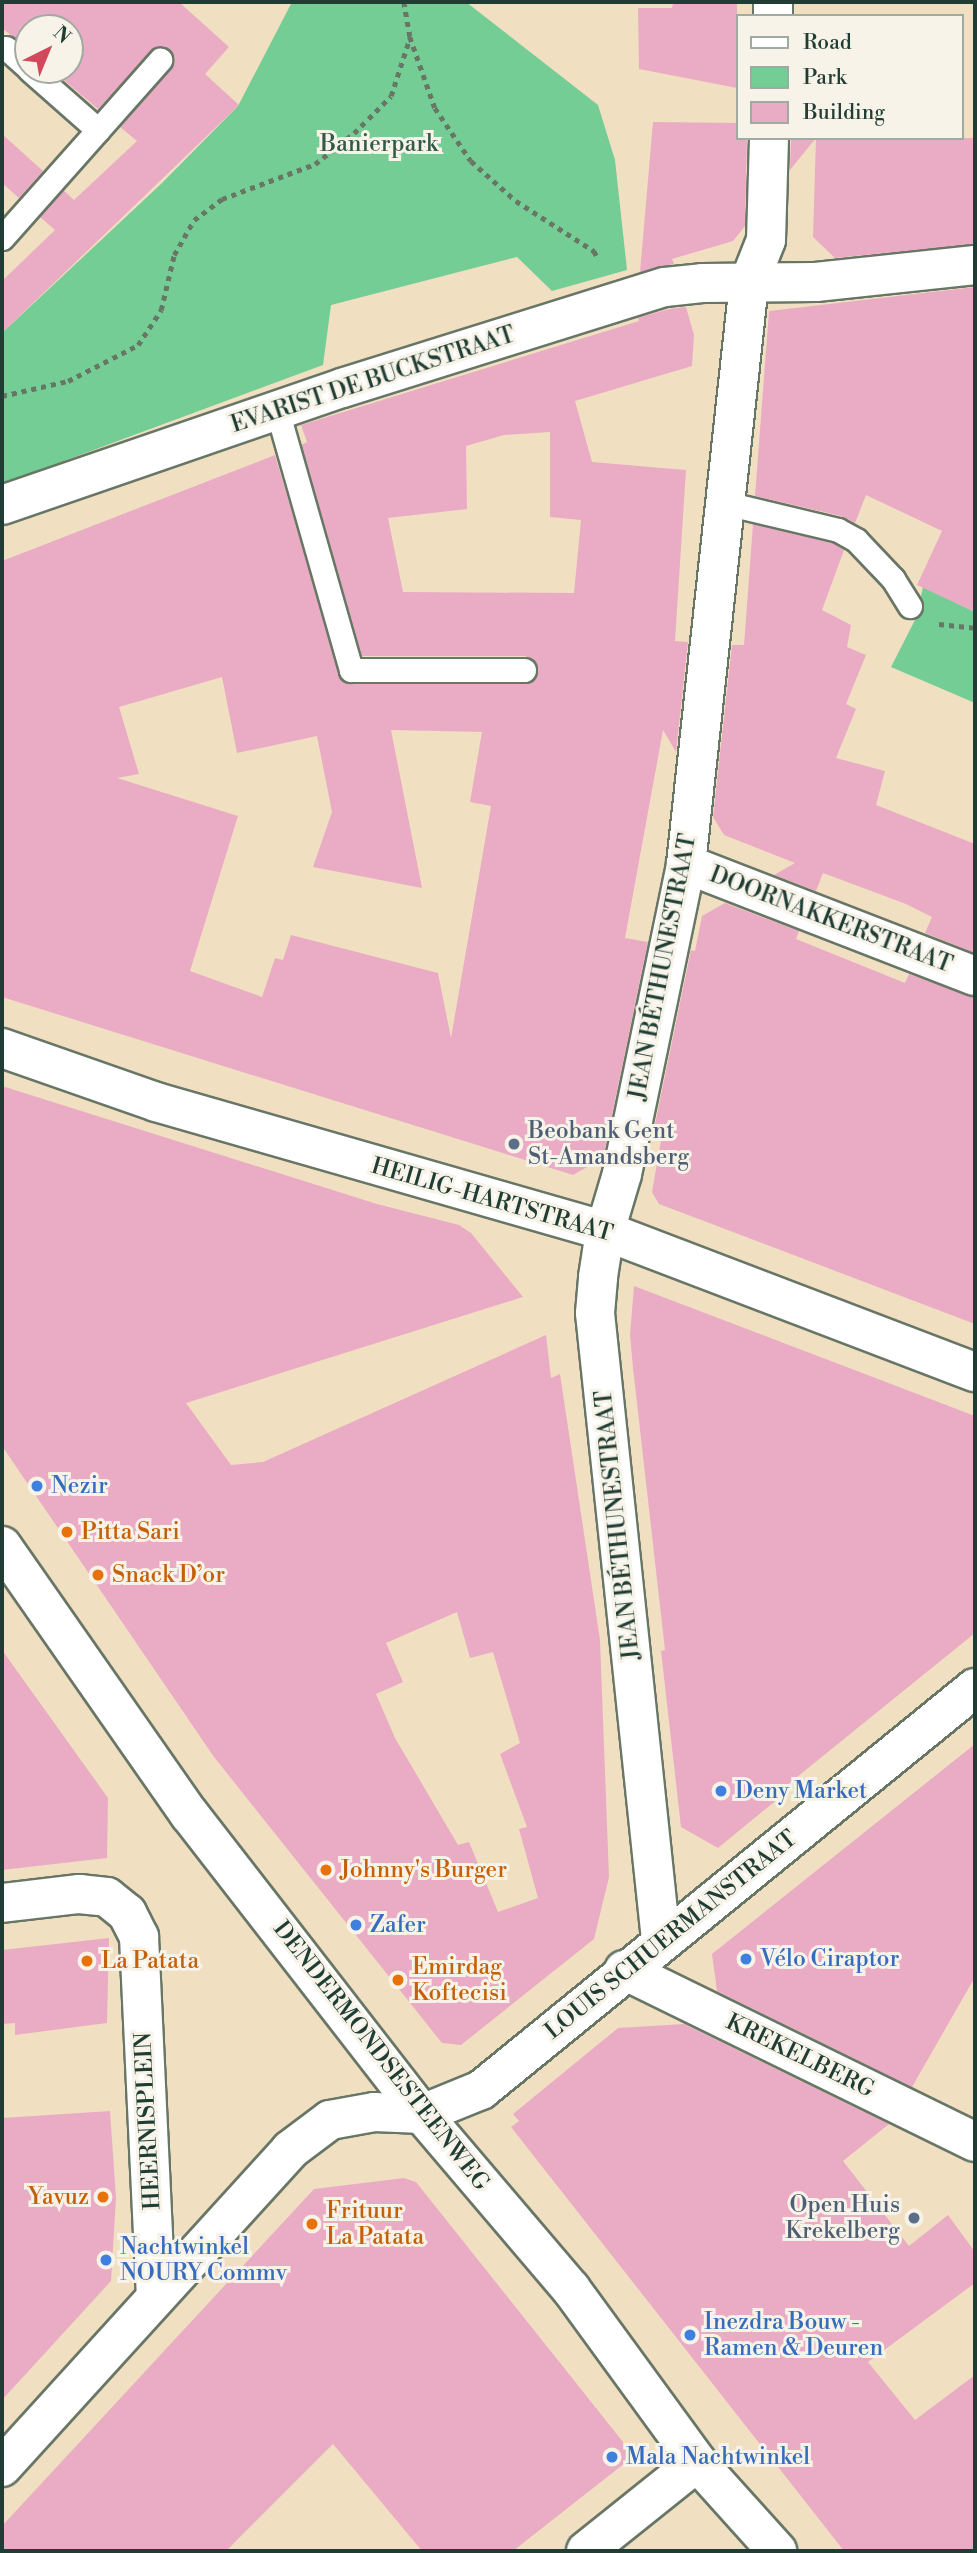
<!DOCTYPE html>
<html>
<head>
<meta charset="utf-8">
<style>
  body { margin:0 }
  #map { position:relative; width:977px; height:2553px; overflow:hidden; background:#f1dfc2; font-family:"Libre Bodoni",serif }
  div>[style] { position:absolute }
  .green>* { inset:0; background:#74cd94 }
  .building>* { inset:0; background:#eaacc4 }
  .path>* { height:4.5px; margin-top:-2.25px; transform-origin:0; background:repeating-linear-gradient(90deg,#687666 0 5px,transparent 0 10px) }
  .roads { filter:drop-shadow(2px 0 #687666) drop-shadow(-2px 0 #687666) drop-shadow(0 2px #687666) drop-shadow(0 -2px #687666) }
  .service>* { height:23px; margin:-11.5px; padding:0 11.5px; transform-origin:11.5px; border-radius:11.5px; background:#fff }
  .minor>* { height:38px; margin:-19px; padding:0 19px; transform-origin:19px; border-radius:19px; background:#fff }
  .secondary>* { height:38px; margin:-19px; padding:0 19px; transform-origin:19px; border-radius:19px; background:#fff }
  .dots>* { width:19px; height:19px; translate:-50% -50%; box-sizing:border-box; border:4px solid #f7f3e8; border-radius:50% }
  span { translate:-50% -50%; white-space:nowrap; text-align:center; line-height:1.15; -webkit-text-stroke:6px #f7f3e8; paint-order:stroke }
  .park-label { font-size:23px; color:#305a47 }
  .street-label { font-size:23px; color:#1f3d34 }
  .service-label { font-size:23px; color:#4e5e75 }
  .left { translate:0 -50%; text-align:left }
  .right { translate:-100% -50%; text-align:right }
  .shop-label { font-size:23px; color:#366cbe }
  .food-label { font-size:23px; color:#c56008 }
  .frame { position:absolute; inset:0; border:4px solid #1f3d34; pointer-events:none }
  .legend { position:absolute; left:736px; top:14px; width:228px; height:126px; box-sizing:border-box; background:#f7f3e8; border:2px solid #a1aaa0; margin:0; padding:9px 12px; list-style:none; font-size:21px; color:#1f3d34 }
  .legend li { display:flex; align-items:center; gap:14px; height:35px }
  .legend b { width:35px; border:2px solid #a1aaa0 }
  .north { position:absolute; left:14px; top:14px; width:70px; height:70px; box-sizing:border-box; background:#f7f3e8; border:2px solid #a1aaa0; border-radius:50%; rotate:43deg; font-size:19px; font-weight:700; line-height:28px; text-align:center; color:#1f3d34 }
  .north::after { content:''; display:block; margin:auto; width:24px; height:32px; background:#d1495b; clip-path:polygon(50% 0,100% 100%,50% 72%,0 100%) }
</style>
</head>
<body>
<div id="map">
  <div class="green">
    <i style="clip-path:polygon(292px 2px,466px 2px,598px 105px,615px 160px,627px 270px,552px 291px,517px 257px,331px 305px,323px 365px,2px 484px,2px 333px,162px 183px,238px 106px)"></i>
    <i style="clip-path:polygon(923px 587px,975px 612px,975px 703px,891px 667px,916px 618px)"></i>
  </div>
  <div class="building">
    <i style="clip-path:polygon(2px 2px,179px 2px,229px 47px,205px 74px,239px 105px,2px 333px,2px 281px,55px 230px,40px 217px,63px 190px,74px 200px,137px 141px,120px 127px,174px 62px,169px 49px,155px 47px,98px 109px,52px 70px,70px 70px,70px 28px,28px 28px,28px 49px,2px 28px)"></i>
    <i style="clip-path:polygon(673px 2px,737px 2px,737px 88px,639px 69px,638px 8px,672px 8px)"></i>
    <i style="clip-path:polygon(653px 122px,737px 123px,737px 138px,747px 138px,745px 226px,733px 241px,672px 259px,674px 264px,640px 272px)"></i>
    <i style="clip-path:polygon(2px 134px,43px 171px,19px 198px,2px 183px)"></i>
    <i style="clip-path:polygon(791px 138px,816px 138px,790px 170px,791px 139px)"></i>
    <i style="clip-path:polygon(816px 138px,975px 138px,975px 244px,835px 258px,813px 237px)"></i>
    <i style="clip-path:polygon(975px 287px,975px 612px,917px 585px,942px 531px,866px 495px,855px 523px,841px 516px,755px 496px,769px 311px)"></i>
    <i style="clip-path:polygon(evenodd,686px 307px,694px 335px,692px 366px,575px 401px,592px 462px,686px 470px,675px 641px,688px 642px,676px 752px,663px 730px,625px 938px,648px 942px,603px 1158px,573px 1175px,2px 997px,2px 561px,275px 455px,342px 681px,351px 684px,530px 682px,538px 669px,536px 662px,525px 656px,362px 656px,301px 445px,307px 442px,301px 425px,639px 321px,638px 318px,669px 309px,686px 307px,550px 432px,550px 517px,581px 520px,574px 593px,403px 592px,388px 518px,467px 509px,466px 446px,504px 435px,550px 432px,686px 307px,222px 677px,237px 753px,317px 736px,332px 812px,313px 867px,422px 888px,391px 730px,482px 732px,470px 802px,491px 806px,451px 1038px,438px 973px,291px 935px,283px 960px,275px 958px,262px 997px,190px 971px,238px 816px,117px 778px,139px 774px,119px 707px,222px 677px)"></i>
    <i style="clip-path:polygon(753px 524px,833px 543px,844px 550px,822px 610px,851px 625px,847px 647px,866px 655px,846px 704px,856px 709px,836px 758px,885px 771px,876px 805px,975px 844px,975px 953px,925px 933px,932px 917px,906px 904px,823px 873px,816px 891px,774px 875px,795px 863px,724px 835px,713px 817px,732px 645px,744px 645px)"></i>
    <i style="clip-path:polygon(725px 903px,799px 931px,796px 939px,905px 983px,909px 974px,975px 997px,975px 1324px,659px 1204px,652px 1192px,664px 1123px,654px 1129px,691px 950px,695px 951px,702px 916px)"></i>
    <i style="clip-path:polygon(evenodd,2px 1086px,377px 1204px,459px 1225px,471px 1233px,523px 1297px,186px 1403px,231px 1465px,263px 1462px,546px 1335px,551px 1378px,560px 1374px,600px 1640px,609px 1877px,594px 1939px,461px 2045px,442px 2043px,214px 1757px,2px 1446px,2px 1086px,457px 1612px,470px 1658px,493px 1652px,520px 1743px,500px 1754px,527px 1827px,519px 1829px,538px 1898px,498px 1912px,469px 1842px,458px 1845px,395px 1738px,376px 1694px,403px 1682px,386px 1643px,457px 1612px)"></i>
    <i style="clip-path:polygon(634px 1286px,975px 1416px,975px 1633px,776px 1794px,779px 1798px,718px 1848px,681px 1827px,661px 1651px,665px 1650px,633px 1368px,630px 1335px)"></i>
    <i style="clip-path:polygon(2px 1650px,108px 1798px,107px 1858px,2px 1870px)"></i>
    <i style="clip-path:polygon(975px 1744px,975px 1977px,912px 2087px,717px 1991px,712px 1954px)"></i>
    <i style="clip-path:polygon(109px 1938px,107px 2023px,15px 2035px,15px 2023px,2px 2024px,2px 1950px)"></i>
    <i style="clip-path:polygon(684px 2024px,889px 2124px,843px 2161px,909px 2246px,948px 2215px,975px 2252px,975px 2283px,868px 2362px,915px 2420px,975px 2375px,975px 2551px,844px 2551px,511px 2127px,519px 2121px,513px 2114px,618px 2028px)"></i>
    <i style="clip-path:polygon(110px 2111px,116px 2198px,111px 2281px,2px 2400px,2px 2118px)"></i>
    <i style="clip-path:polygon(404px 2178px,416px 2182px,627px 2447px,625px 2463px,513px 2551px,422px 2551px,333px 2444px,226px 2551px,2px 2551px,2px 2526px,314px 2189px)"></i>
  </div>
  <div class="path">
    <i style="left:404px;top:2px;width:36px;rotate:80deg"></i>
    <i style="left:410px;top:37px;width:75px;rotate:70.6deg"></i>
    <i style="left:435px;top:108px;width:64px;rotate:55.8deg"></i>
    <i style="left:471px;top:161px;width:60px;rotate:41.6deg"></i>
    <i style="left:516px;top:201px;width:93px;rotate:32.7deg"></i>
    <i style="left:594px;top:251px;width:10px;rotate:61deg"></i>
    <i style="left:2px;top:396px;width:68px;rotate:-12.8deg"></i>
    <i style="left:68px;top:381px;width:79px;rotate:-27.2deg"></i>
    <i style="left:138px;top:345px;width:42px;rotate:-56.7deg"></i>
    <i style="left:161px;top:310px;width:57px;rotate:-76.7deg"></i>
    <i style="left:174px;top:255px;width:40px;rotate:-60.3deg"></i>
    <i style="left:194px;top:220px;width:35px;rotate:-37deg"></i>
    <i style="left:222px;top:199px;width:99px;rotate:-20.6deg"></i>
    <i style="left:315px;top:164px;width:50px;rotate:-38.5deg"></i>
    <i style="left:354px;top:133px;width:52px;rotate:-45deg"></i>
    <i style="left:391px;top:96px;width:62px;rotate:-72.1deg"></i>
    <i style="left:939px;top:624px;width:36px;rotate:6deg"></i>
  </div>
  <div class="roads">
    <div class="service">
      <i style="left:6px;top:48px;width:30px;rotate:42deg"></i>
      <i style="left:98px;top:130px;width:94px;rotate:-48.5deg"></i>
      <i style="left:2px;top:238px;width:144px;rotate:-48.4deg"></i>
      <i style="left:98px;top:130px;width:91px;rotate:-138.6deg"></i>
      <i style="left:277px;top:410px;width:270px;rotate:74.1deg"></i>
      <i style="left:351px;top:670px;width:173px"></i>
      <i style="left:725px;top:503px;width:116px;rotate:13.4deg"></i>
      <i style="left:838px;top:530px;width:21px;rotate:29deg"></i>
      <i style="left:856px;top:540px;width:54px;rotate:46.5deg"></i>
      <i style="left:893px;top:579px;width:32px;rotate:58deg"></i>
    </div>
    <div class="minor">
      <i style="left:773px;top:16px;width:14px;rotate:-90deg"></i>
      <i style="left:2px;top:505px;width:360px;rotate:-19deg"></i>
      <i style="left:342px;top:388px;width:338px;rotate:-17.4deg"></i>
      <i style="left:665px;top:287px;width:37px;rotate:-6deg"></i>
      <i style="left:702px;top:283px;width:114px;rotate:-0.5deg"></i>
      <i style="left:816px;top:282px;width:160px;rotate:-6.1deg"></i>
      <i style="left:686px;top:864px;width:310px;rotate:21.2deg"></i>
      <i style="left:2px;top:1048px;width:163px;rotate:19.3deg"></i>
      <i style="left:156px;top:1102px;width:467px;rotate:16deg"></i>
      <i style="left:605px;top:1231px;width:396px;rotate:20.9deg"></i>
      <i style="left:2px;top:1903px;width:78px;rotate:-6.7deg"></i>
      <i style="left:79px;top:1894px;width:28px;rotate:6deg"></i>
      <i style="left:107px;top:1897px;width:26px;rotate:39deg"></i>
      <i style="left:127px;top:1913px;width:27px;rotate:63deg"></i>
      <i style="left:139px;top:1937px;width:360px;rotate:87.3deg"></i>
      <i style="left:661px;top:1940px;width:630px;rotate:-96.01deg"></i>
      <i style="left:595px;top:1313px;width:36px;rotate:-85deg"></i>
      <i style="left:598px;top:1277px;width:47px;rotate:-81.3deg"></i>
      <i style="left:605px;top:1231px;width:59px;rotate:-73.4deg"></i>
      <i style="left:622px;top:1174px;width:317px;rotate:-78.3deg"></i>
      <i style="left:686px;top:864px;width:584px;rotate:-83.81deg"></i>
      <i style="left:749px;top:283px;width:46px;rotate:-68.4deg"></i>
      <i style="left:766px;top:240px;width:102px;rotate:-88.3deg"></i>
      <i style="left:624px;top:1970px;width:391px;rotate:26.1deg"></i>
      <i style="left:2px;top:2467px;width:428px;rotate:-47.7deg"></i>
      <i style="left:290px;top:2150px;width:50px;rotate:-36.9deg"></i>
      <i style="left:330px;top:2120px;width:45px;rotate:-10.3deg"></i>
      <i style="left:374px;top:2112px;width:48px;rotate:2.4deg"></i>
      <i style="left:422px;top:2114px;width:64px;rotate:-22.1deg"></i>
      <i style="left:481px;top:2090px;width:637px;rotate:-39.14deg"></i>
      <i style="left:586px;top:2551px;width:142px;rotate:-38.7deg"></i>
    </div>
    <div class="secondary">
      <i style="left:2px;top:1546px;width:328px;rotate:55.1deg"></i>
      <i style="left:190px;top:1815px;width:378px;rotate:52.2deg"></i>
      <i style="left:422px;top:2114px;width:230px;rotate:49.6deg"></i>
      <i style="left:571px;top:2289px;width:214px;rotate:53.9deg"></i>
      <i style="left:697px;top:2462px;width:120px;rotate:48deg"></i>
    </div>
  </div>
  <div class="dots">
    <i style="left:514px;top:1144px;background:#5c6f8a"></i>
    <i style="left:37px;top:1486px;background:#3f7fe0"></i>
    <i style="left:67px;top:1532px;background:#e8710a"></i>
    <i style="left:98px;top:1575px;background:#e8710a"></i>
    <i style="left:721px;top:1791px;background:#3f7fe0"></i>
    <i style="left:326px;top:1870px;background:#e8710a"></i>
    <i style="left:356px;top:1925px;background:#3f7fe0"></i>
    <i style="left:746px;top:1959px;background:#3f7fe0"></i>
    <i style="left:87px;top:1961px;background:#e8710a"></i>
    <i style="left:398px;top:1980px;background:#e8710a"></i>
    <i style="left:103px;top:2197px;background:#e8710a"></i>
    <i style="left:914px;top:2218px;background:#5c6f8a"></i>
    <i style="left:312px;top:2224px;background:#e8710a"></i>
    <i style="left:106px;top:2260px;background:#3f7fe0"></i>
    <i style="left:690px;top:2335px;background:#3f7fe0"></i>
    <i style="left:612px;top:2457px;background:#3f7fe0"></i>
  </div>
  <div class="park-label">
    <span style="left:379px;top:144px">Banierpark</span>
  </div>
  <div class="street-label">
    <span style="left:373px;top:380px;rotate:-18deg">EVARIST DE BUCKSTRAAT</span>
    <span style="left:831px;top:920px;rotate:21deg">DOORNAKKERSTRAAT</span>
    <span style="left:663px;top:967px;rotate:-79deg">JEAN BÉTHUNESTRAAT</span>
    <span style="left:492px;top:1200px;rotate:16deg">HEILIG-HARTSTRAAT</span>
    <span style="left:618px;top:1525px;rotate:-96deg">JEAN BÉTHUNESTRAAT</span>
    <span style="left:671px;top:1935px;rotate:-39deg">LOUIS SCHUERMANSTRAAT</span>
    <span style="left:381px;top:2056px;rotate:52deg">DENDERMONDSESTEENWEG</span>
    <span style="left:800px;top:2056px;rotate:26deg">KREKELBERG</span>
    <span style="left:148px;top:2121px;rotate:-93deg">HEERNISPLEIN</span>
  </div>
  <div class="service-label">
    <span class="left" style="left:528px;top:1144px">Beobank Gent<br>St-Amandsberg</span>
    <span class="right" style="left:900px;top:2218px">Open Huis<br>Krekelberg</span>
  </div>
  <div class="shop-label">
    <span class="left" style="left:51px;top:1486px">Nezir</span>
    <span class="left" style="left:735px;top:1791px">Deny Market</span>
    <span class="left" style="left:370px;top:1925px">Zafer</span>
    <span class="left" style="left:760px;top:1959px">Vélo Ciraptor</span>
    <span class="left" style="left:120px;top:2260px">Nachtwinkel<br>NOURY Commv</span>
    <span class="left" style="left:704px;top:2335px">Inezdra Bouw -<br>Ramen &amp; Deuren</span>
    <span class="left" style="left:626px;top:2457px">Mala Nachtwinkel</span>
  </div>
  <div class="food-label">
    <span class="left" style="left:81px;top:1532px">Pitta Sari</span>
    <span class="left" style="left:112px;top:1575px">Snack D’or</span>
    <span class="left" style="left:340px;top:1870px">Johnny's Burger</span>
    <span class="left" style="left:101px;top:1961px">La Patata</span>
    <span class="left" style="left:412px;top:1980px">Emirdag<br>Koftecisi</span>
    <span class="right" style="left:89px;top:2197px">Yavuz</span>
    <span class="left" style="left:326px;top:2224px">Frituur<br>La Patata</span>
  </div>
  <div class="frame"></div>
  <ul class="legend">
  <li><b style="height:9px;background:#fff"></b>Road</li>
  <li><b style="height:19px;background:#74cd94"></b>Park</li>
  <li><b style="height:19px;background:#eaacc4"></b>Building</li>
  </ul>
  <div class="north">N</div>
</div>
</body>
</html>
